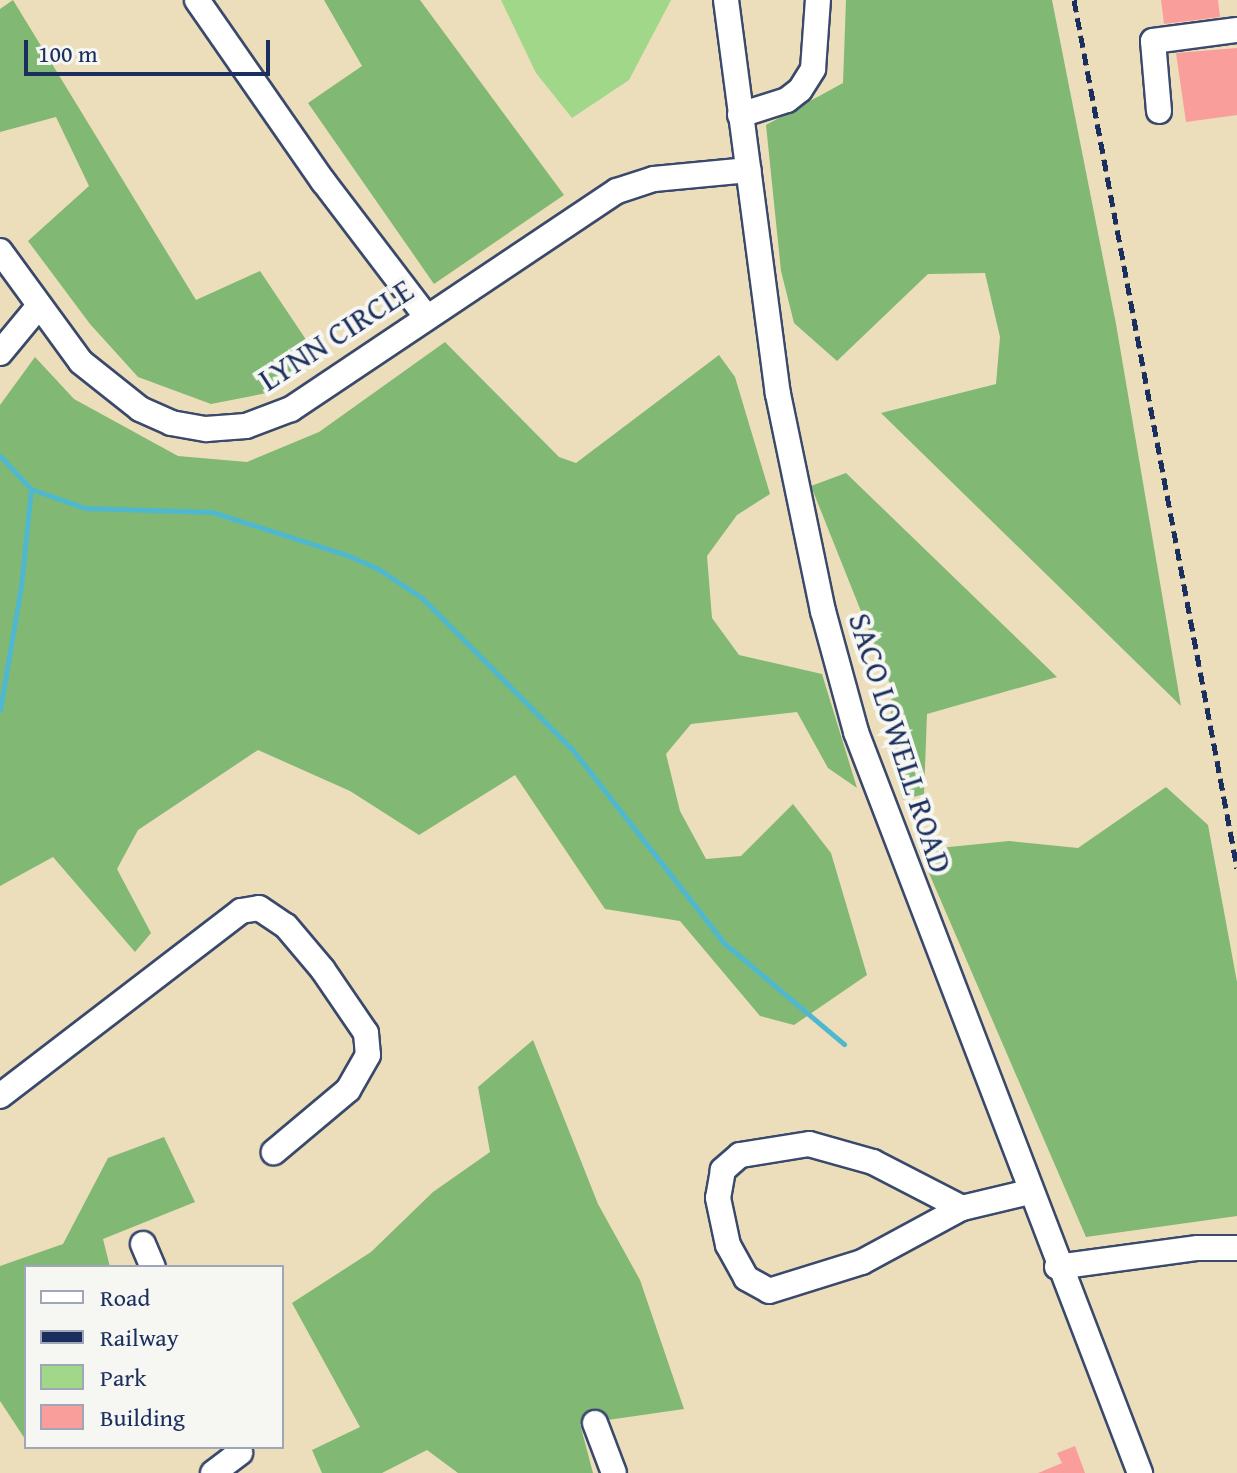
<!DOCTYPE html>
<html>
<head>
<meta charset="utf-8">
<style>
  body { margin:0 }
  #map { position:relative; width:1237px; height:1473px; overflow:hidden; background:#ecdebb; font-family:"Gentium Book Plus",serif }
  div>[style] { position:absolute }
  .green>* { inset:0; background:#a1d788 }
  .forest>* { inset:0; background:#80b874 }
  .stream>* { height:5px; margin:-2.5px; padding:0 2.5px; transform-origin:2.5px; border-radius:2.5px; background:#50b8ce }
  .building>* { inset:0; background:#fa9e9c }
  .roads { filter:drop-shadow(2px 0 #3a496c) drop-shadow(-2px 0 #3a496c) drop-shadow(0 2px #3a496c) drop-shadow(0 -2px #3a496c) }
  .minor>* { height:24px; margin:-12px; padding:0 12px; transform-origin:12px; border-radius:12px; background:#fff }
  .rail>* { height:5px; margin-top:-2.5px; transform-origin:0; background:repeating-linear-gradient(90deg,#1b2f5e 0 12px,transparent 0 18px) }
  span { translate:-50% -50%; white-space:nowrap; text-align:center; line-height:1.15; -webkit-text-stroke:8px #f6f6f2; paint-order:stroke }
  .street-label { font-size:32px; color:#1b2f5e }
  .legend { position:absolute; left:24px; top:1265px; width:260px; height:184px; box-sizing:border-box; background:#f6f6f2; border:2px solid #9ea6b7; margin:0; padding:10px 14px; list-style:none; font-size:24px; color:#1b2f5e }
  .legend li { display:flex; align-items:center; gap:16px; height:40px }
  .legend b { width:40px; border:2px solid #9ea6b7 }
  .scale { position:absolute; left:24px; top:40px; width:246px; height:36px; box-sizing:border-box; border:4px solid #1b2f5e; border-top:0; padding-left:10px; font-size:24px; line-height:28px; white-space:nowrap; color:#1b2f5e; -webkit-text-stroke:6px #f6f6f2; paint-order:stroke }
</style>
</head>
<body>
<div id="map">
  <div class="green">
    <i style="clip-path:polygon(501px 0,671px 0,629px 80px,572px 118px,536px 73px)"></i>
  </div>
  <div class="forest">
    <i style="clip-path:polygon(13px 0,196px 300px,260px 271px,319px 359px,272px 392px,211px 404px,138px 377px,90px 324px,28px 241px,89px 186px,56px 117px,0 132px,0 9px)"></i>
    <i style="clip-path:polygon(324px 0,420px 0,564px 195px,434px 284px,308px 103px,362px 66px)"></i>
    <i style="clip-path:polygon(846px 0,1052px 0,1116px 324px,1181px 706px,881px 413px,996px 384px,1000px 337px,985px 273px,928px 274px,837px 361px,794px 323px,781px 271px,766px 125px,843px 83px)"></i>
    <i style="clip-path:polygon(445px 342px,559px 457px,576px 463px,719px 355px,735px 377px,770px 494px,737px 515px,707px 556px,712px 618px,739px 655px,822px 674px,857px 788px,828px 768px,797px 712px,691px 724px,666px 754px,680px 811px,706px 859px,741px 856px,793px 804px,831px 853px,867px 975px,794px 1025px,760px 1016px,680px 921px,605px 909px,515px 775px,419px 835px,350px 791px,258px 750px,138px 830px,117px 869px,151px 933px,135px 952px,53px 857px,0 886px,0 405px,35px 357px,74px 399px,178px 456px,247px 462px,319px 432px)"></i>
    <i style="clip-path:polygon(846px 473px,1057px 677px,927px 714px,924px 794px,903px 800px,889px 752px,892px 689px,811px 486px)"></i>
    <i style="clip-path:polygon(1166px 787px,1208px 825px,1237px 982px,1237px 1216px,1086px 1237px,919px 850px,1009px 841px,1078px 848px)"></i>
    <i style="clip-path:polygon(533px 1040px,598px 1204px,640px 1280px,684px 1409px,580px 1424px,593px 1473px,458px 1473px,427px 1450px,382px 1473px,322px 1473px,312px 1450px,360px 1427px,292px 1303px,371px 1252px,433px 1192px,490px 1152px,478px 1087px)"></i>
    <i style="clip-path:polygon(164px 1137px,195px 1202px,103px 1239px,110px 1267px,26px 1267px,25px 1439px,0 1401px,0 1266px,63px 1244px,108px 1158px)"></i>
  </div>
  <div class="stream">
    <i style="left:0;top:456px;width:45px;rotate:46.8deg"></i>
    <i style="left:31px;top:489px;width:57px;rotate:19.4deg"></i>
    <i style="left:85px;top:508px;width:127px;rotate:1.8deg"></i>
    <i style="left:212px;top:512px;width:142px;rotate:17.7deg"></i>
    <i style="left:347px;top:555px;width:36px;rotate:24deg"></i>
    <i style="left:380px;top:570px;width:50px;rotate:33.7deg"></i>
    <i style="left:422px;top:598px;width:213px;rotate:45.2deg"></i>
    <i style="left:572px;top:749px;width:246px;rotate:51.9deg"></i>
    <i style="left:724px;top:943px;width:157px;rotate:40.1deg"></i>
    <i style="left:0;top:710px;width:126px;rotate:-80.4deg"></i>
    <i style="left:21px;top:586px;width:97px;rotate:-84.1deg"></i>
  </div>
  <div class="building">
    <i style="clip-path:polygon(1161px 0,1218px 0,1220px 17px,1164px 24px)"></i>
    <i style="clip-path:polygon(1237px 48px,1237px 115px,1186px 122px,1176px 53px)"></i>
    <i style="clip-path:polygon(1075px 1446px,1085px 1473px,1038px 1473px,1062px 1463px,1057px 1453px)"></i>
  </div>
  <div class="roads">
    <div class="minor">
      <i style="left:197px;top:0;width:221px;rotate:55.2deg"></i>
      <i style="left:323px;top:181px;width:168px;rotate:52.7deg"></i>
      <i style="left:726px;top:0;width:397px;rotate:82.5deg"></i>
      <i style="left:778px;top:394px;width:222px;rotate:78.3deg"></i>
      <i style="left:823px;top:611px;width:125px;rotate:74.7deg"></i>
      <i style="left:856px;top:732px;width:794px;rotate:69.03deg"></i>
      <i style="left:1159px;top:111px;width:70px;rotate:-94.9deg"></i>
      <i style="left:1153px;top:41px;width:85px;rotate:-7.5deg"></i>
      <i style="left:740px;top:115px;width:49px;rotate:-17.7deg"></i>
      <i style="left:787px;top:100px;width:16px;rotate:-38deg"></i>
      <i style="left:800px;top:90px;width:25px;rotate:-58deg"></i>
      <i style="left:813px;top:69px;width:69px;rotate:-85.9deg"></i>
      <i style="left:0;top:251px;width:137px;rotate:53.9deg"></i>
      <i style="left:81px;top:362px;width:75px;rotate:38.5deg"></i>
      <i style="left:140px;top:409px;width:34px;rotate:24deg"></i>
      <i style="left:171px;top:423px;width:36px;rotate:10deg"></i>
      <i style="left:206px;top:429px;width:40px;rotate:-4.3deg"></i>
      <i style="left:246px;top:426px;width:48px;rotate:-20.7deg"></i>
      <i style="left:291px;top:409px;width:392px;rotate:-33.8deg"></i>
      <i style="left:617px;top:191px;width:39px;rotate:-18deg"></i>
      <i style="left:654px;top:179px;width:95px;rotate:-5.4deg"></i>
      <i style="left:0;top:353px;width:60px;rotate:-50.4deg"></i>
      <i style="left:0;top:1096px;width:304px;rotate:-37.5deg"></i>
      <i style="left:241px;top:911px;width:18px;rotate:-9deg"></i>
      <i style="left:259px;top:908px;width:32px;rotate:34deg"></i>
      <i style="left:286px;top:926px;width:57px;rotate:49.9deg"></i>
      <i style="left:323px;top:970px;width:76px;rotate:55.7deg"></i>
      <i style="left:366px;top:1033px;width:22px;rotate:85deg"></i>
      <i style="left:368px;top:1055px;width:40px;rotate:119.7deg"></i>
      <i style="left:348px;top:1090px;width:97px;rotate:140deg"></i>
      <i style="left:962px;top:1208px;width:100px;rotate:-152.7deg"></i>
      <i style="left:873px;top:1162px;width:66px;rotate:-164.3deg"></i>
      <i style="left:809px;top:1144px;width:70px;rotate:170.9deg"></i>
      <i style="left:740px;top:1155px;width:23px;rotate:139deg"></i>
      <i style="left:723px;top:1170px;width:28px;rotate:100deg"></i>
      <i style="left:718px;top:1198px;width:48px;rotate:78deg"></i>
      <i style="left:728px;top:1245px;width:38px;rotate:61deg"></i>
      <i style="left:746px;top:1278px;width:26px;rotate:29deg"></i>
      <i style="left:769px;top:1291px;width:97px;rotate:-17.3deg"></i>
      <i style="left:862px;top:1262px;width:114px;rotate:-28.4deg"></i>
      <i style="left:962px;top:1208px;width:69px;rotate:-13.4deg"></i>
      <i style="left:143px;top:1244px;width:25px;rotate:67deg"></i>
      <i style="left:1057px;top:1267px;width:142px;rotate:-7.7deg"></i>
      <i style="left:1198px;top:1248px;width:39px"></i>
      <i style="left:595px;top:1423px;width:53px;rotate:69.2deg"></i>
      <i style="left:213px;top:1473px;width:34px;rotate:-37deg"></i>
    </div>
  </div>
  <div class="rail">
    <i style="left:1074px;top:0;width:883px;rotate:79.36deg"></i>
  </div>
  <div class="street-label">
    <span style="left:336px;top:335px;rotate:-33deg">LYNN CIRCLE</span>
    <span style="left:900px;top:743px;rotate:72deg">SACO LOWELL ROAD</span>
  </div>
  <ul class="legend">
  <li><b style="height:10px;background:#fff"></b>Road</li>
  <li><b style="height:10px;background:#1b2f5e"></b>Railway</li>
  <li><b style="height:22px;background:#a1d788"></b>Park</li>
  <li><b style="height:22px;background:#fa9e9c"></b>Building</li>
  </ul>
  <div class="scale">100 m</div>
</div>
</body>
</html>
